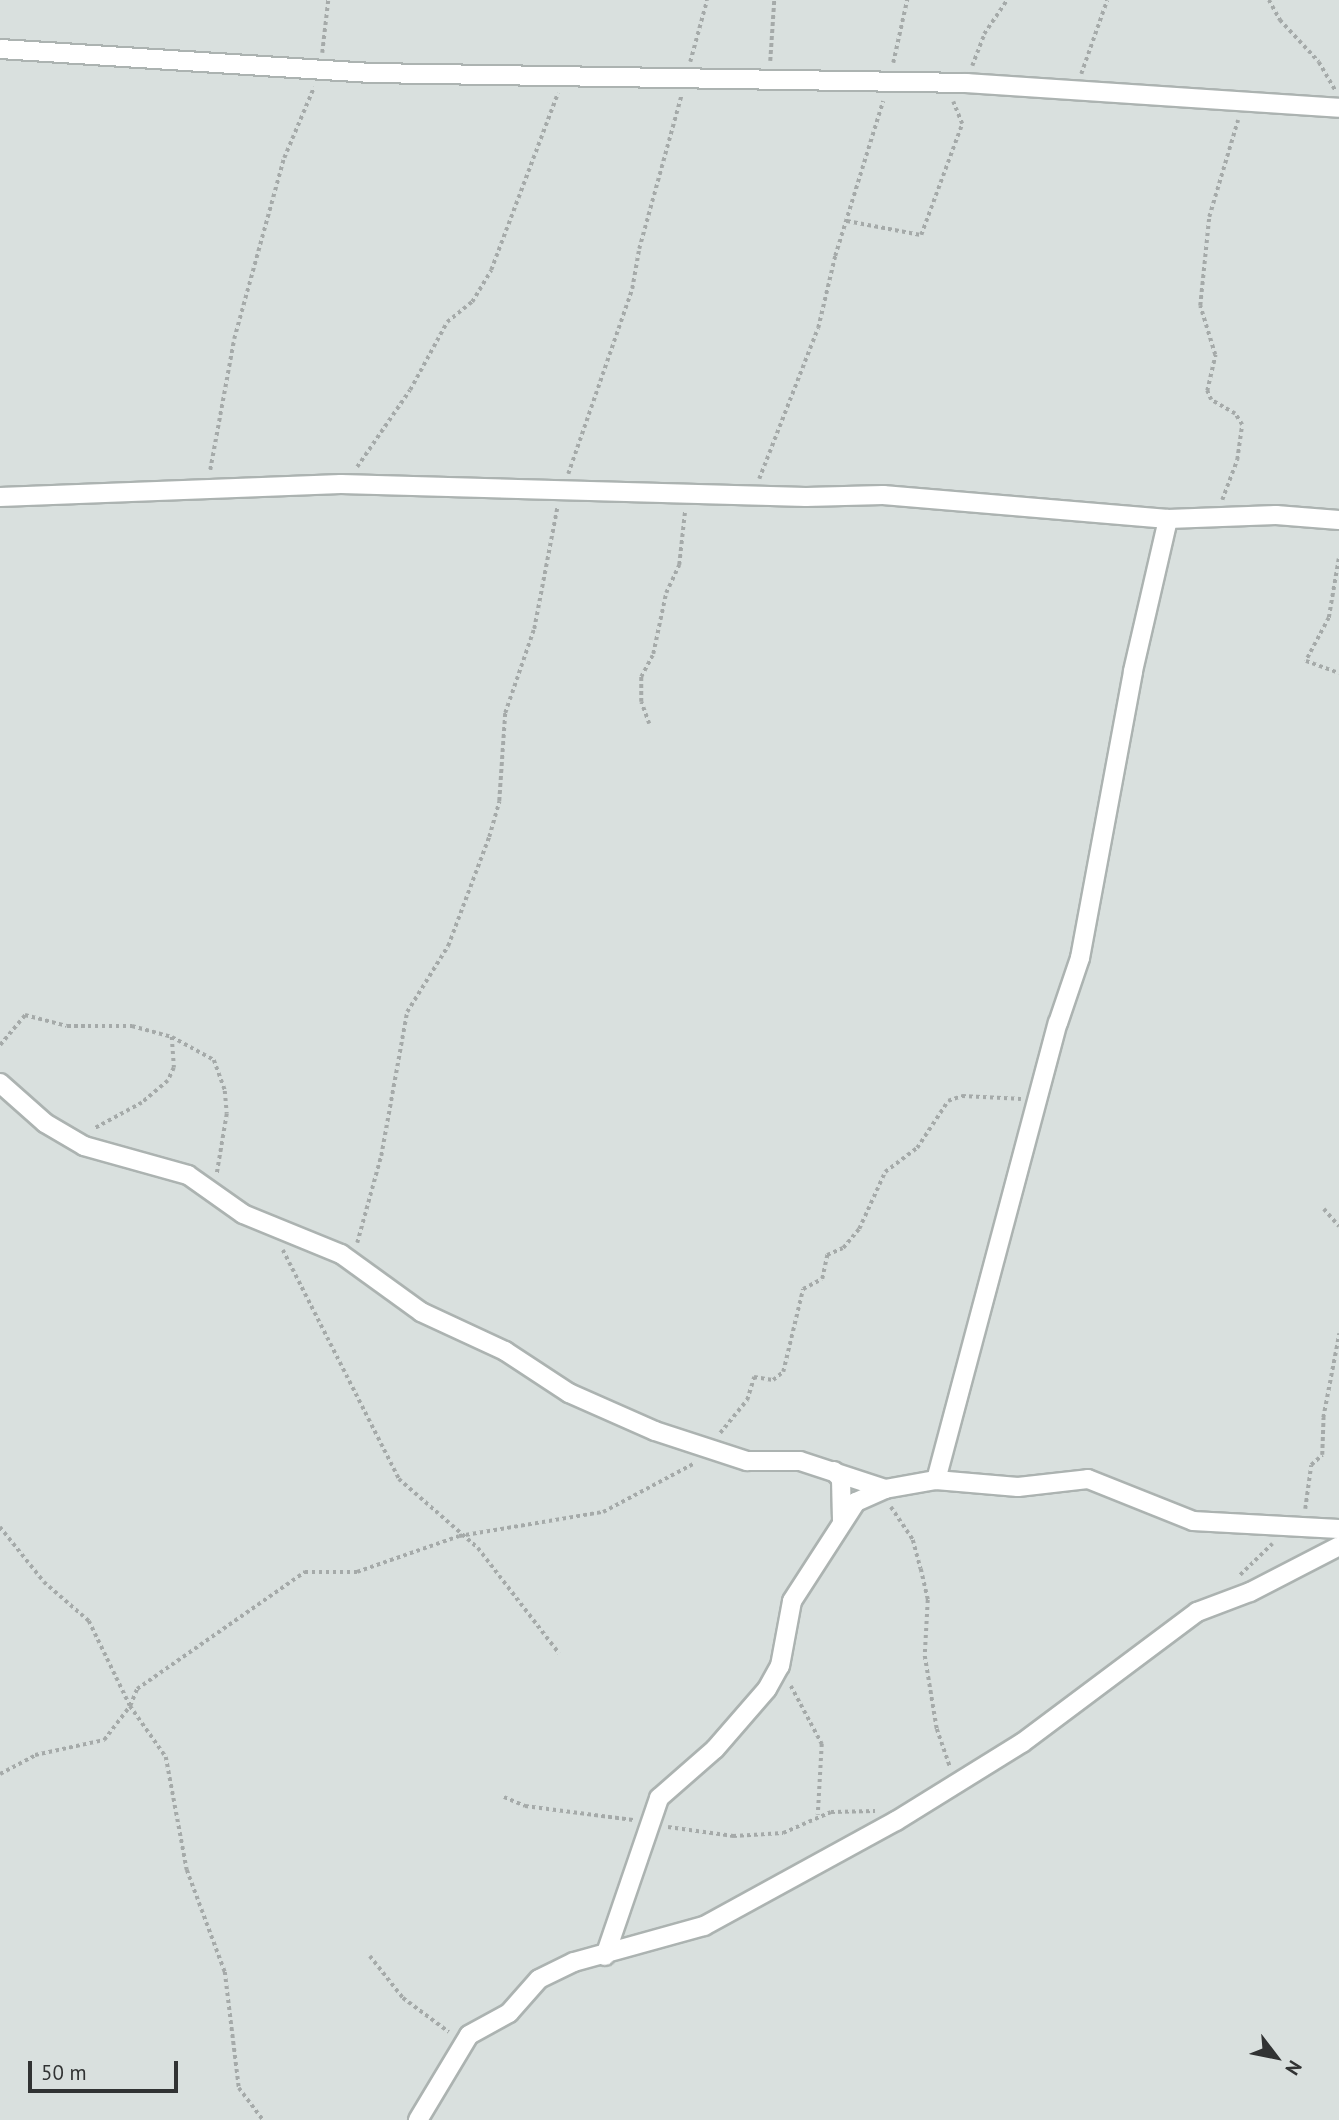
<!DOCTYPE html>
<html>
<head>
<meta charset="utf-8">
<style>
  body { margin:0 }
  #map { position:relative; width:1339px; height:2120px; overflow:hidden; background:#d9e0de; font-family:"PT Sans",sans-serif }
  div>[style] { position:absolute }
  .path>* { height:3.5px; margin-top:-1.75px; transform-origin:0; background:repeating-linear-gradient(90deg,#a5aaa9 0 3.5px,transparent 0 7px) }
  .roads { filter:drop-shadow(2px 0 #acb3b1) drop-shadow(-2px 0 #acb3b1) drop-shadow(0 2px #acb3b1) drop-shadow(0 -2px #acb3b1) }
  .street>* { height:18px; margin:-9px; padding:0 9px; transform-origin:9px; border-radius:9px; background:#fff }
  span { translate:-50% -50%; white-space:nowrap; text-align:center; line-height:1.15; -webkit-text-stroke:5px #d9e0de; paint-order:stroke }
  .north { position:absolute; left:1241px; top:2022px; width:70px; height:70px; -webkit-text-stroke:5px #d9e0de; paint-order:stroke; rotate:122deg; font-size:19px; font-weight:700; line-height:28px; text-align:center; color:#313333 }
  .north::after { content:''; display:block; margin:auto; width:24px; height:32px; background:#313333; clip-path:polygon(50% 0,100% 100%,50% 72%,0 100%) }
  .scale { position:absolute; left:28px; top:2061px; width:150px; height:32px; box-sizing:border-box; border:4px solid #313333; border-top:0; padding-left:9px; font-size:21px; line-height:24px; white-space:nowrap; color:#313333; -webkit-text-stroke:5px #d9e0de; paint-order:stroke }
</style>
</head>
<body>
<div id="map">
  <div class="path">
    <i style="left:1269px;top:0;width:23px;rotate:61deg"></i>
    <i style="left:1280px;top:20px;width:57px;rotate:47.1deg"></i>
    <i style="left:1319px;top:62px;width:34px;rotate:60deg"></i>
    <i style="left:322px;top:53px;width:53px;rotate:-83.5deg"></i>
    <i style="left:770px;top:61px;width:61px;rotate:-86.2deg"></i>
    <i style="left:690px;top:62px;width:64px;rotate:-74.7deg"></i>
    <i style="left:893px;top:63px;width:65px;rotate:-77.5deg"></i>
    <i style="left:972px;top:66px;width:34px;rotate:-69deg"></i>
    <i style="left:984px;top:34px;width:41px;rotate:-55.9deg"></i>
    <i style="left:1081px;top:74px;width:78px;rotate:-70.6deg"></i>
    <i style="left:847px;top:221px;width:75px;rotate:10.7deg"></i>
    <i style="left:921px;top:235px;width:118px;rotate:-69.7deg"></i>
    <i style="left:962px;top:124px;width:24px;rotate:-112deg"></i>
    <i style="left:357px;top:467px;width:93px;rotate:-55.5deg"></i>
    <i style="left:410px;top:390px;width:77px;rotate:-61.4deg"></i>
    <i style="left:447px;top:322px;width:32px;rotate:-39deg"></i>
    <i style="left:472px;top:302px;width:37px;rotate:-59deg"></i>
    <i style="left:491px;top:270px;width:189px;rotate:-69.3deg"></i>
    <i style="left:210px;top:470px;width:133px;rotate:-79.6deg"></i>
    <i style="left:234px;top:339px;width:188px;rotate:-74.6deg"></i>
    <i style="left:284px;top:158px;width:77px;rotate:-67.1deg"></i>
    <i style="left:568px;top:474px;width:196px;rotate:-70.9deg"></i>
    <i style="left:632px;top:289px;width:41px;rotate:-80.1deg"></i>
    <i style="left:639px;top:249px;width:158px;rotate:-74.6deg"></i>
    <i style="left:759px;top:479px;width:162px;rotate:-68.7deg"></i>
    <i style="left:818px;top:328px;width:74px;rotate:-76.7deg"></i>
    <i style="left:835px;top:256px;width:162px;rotate:-72.8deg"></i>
    <i style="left:1222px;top:500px;width:43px;rotate:-69.4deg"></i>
    <i style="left:1237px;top:460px;width:35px;rotate:-82deg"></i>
    <i style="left:1242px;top:425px;width:13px;rotate:-122deg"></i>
    <i style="left:1235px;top:414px;width:28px;rotate:-150deg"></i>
    <i style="left:1211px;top:400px;width:10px;rotate:-114deg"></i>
    <i style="left:1207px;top:391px;width:37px;rotate:-77deg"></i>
    <i style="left:1215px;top:355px;width:51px;rotate:-107deg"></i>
    <i style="left:1200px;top:306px;width:89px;rotate:-84.2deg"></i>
    <i style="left:1209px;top:217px;width:101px;rotate:-73.4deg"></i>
    <i style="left:1339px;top:559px;width:60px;rotate:99.6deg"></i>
    <i style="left:1329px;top:618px;width:49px;rotate:118.1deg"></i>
    <i style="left:1306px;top:661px;width:35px;rotate:20deg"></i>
    <i style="left:649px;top:724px;width:23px;rotate:-110deg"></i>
    <i style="left:641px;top:702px;width:25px;rotate:-90deg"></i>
    <i style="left:641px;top:677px;width:26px;rotate:-62deg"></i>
    <i style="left:653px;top:654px;width:62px;rotate:-78deg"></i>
    <i style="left:666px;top:593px;width:31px;rotate:-65deg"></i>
    <i style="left:679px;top:565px;width:55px;rotate:-83.8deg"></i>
    <i style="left:172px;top:1037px;width:48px;rotate:28.7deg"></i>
    <i style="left:214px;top:1060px;width:33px;rotate:70deg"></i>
    <i style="left:225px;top:1091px;width:23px;rotate:85deg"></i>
    <i style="left:227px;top:1114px;width:61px;rotate:99.5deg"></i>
    <i style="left:0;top:1045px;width:39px;rotate:-50deg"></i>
    <i style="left:25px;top:1015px;width:43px;rotate:14.7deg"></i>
    <i style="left:67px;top:1026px;width:65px"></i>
    <i style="left:132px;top:1026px;width:41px;rotate:15.4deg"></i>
    <i style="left:172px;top:1037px;width:31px;rotate:86deg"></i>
    <i style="left:174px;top:1068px;width:14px;rotate:115deg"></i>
    <i style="left:168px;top:1081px;width:34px;rotate:140deg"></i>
    <i style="left:142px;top:1103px;width:55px;rotate:151.6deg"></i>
    <i style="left:1324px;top:1209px;width:23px;rotate:49deg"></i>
    <i style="left:357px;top:1243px;width:90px;rotate:-74.6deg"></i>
    <i style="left:381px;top:1156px;width:146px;rotate:-79.8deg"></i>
    <i style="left:407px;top:1012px;width:78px;rotate:-58.2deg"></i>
    <i style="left:448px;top:946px;width:116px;rotate:-69.4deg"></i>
    <i style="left:489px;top:837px;width:37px;rotate:-74deg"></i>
    <i style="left:499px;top:801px;width:88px;rotate:-86.1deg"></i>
    <i style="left:505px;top:713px;width:89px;rotate:-71deg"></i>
    <i style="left:534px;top:629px;width:123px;rotate:-79.2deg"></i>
    <i style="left:283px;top:1250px;width:257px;rotate:63.1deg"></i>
    <i style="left:399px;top:1479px;width:105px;rotate:41.1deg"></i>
    <i style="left:478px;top:1548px;width:133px;rotate:52.4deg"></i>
    <i style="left:720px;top:1433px;width:43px;rotate:-50.7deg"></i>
    <i style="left:747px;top:1400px;width:24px;rotate:-73deg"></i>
    <i style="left:754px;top:1377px;width:19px;rotate:9deg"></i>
    <i style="left:773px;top:1380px;width:13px;rotate:-39deg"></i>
    <i style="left:783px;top:1372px;width:85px;rotate:-76.5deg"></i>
    <i style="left:803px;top:1289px;width:21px;rotate:-28deg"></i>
    <i style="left:822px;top:1279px;width:25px;rotate:-78deg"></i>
    <i style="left:827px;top:1255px;width:17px;rotate:-24deg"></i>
    <i style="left:843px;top:1248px;width:25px;rotate:-50deg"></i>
    <i style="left:859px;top:1229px;width:63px;rotate:-65.5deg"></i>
    <i style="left:885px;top:1172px;width:40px;rotate:-37deg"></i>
    <i style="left:917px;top:1148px;width:56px;rotate:-56.6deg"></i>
    <i style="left:948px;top:1101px;width:15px;rotate:-20deg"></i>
    <i style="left:962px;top:1096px;width:59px;rotate:2.9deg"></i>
    <i style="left:891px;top:1507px;width:40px;rotate:56deg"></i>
    <i style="left:913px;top:1540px;width:30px;rotate:75deg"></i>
    <i style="left:921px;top:1569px;width:32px;rotate:77deg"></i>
    <i style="left:928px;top:1600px;width:56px;rotate:93.1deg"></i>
    <i style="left:925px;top:1656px;width:74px;rotate:80.7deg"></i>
    <i style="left:937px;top:1729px;width:39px;rotate:71deg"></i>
    <i style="left:1305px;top:1509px;width:44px;rotate:-82.2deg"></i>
    <i style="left:1311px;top:1465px;width:15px;rotate:-42deg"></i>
    <i style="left:1322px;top:1455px;width:37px;rotate:-88deg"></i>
    <i style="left:1323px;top:1418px;width:86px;rotate:-79.2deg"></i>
    <i style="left:0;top:1527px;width:70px;rotate:51.3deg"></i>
    <i style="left:44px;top:1582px;width:60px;rotate:40.9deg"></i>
    <i style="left:89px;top:1621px;width:94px;rotate:64.2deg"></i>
    <i style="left:130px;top:1706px;width:62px;rotate:54.8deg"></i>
    <i style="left:166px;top:1757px;width:115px;rotate:79.5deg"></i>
    <i style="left:187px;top:1870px;width:109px;rotate:69.6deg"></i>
    <i style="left:225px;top:1972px;width:117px;rotate:83.1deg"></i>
    <i style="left:239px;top:2088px;width:40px;rotate:53deg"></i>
    <i style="left:1240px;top:1575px;width:45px;rotate:-44.1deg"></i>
    <i style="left:791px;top:1686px;width:66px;rotate:61.9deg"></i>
    <i style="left:822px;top:1744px;width:71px;rotate:93.2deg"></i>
    <i style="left:0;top:1774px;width:40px;rotate:-28deg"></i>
    <i style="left:35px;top:1755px;width:71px;rotate:-12.3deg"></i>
    <i style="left:104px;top:1740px;width:43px;rotate:-52.6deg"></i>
    <i style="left:130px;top:1706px;width:18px;rotate:-68deg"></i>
    <i style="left:137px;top:1689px;width:205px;rotate:-34.9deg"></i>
    <i style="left:305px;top:1572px;width:52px"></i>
    <i style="left:357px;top:1572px;width:108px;rotate:-19.4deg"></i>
    <i style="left:459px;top:1536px;width:146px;rotate:-9.5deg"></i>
    <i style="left:603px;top:1512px;width:102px;rotate:-28.1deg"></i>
    <i style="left:504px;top:1797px;width:23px;rotate:23deg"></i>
    <i style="left:525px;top:1806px;width:109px;rotate:7.4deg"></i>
    <i style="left:668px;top:1827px;width:66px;rotate:7.9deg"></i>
    <i style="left:733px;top:1836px;width:50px;rotate:-3.4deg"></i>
    <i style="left:783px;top:1833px;width:52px;rotate:-23.6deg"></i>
    <i style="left:831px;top:1812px;width:44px;rotate:-1.3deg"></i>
    <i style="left:370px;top:1956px;width:53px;rotate:51.8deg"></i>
    <i style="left:403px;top:1998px;width:57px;rotate:36.5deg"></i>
  </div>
  <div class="roads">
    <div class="street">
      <i style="left:0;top:49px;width:372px;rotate:3.7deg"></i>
      <i style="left:371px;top:73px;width:596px;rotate:0.96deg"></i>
      <i style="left:967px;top:83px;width:373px;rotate:3.8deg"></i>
      <i style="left:0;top:497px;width:341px;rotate:-2.2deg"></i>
      <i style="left:341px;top:484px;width:465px;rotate:1.6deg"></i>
      <i style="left:806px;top:497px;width:77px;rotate:-1.5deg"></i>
      <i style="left:883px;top:495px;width:286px;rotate:4.8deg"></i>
      <i style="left:1168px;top:519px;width:108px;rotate:-2.1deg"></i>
      <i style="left:1276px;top:515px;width:63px;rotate:4.5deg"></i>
      <i style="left:0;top:1083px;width:60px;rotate:41.6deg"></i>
      <i style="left:45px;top:1123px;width:45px;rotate:30.5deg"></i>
      <i style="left:84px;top:1146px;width:108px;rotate:15.6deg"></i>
      <i style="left:188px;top:1175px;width:67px;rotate:35.3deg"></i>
      <i style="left:243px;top:1214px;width:106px;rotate:22.2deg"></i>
      <i style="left:341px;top:1254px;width:99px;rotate:35.9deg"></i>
      <i style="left:421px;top:1312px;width:93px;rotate:24.9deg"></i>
      <i style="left:505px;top:1351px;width:77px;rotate:33.3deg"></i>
      <i style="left:569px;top:1393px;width:94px;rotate:23.8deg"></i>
      <i style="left:655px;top:1431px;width:97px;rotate:18.1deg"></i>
      <i style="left:747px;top:1461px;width:53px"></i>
      <i style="left:800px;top:1461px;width:89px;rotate:18.2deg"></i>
      <i style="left:885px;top:1489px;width:52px;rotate:-10deg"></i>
      <i style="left:936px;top:1480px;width:82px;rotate:4.9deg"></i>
      <i style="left:1018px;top:1487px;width:70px;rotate:-6.5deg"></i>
      <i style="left:1088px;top:1479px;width:113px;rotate:21.8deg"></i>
      <i style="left:1193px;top:1521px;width:146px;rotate:3.1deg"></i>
      <i style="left:834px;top:1471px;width:11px;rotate:49deg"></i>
      <i style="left:841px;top:1479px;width:42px;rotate:88.6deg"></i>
      <i style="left:936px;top:1480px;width:473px;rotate:-75.1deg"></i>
      <i style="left:1058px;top:1023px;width:69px;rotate:-71.3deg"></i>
      <i style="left:1080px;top:958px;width:292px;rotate:-79.5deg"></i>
      <i style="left:1133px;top:671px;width:156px;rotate:-77deg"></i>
      <i style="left:605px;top:1956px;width:167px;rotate:-71.1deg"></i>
      <i style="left:659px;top:1798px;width:74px;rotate:-41.2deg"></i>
      <i style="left:715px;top:1749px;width:79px;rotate:-49.1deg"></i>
      <i style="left:767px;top:1689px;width:26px;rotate:-61deg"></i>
      <i style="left:780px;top:1666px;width:66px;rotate:-79.5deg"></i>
      <i style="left:792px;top:1601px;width:118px;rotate:-57.1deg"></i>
      <i style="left:856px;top:1502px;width:32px;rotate:-24deg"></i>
      <i style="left:418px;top:2120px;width:99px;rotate:-59deg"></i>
      <i style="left:469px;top:2035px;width:46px;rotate:-28.8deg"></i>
      <i style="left:509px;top:2013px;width:45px;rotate:-48.6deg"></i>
      <i style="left:539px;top:1979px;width:39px;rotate:-26deg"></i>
      <i style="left:574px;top:1962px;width:135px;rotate:-15.5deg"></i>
      <i style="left:704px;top:1926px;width:219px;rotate:-28.7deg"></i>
      <i style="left:896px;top:1821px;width:148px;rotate:-31.8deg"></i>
      <i style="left:1022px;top:1743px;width:219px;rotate:-36.8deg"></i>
      <i style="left:1197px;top:1612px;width:57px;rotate:-20.7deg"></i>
      <i style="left:1250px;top:1592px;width:100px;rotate:-27.3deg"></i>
    </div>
  </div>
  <div class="north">N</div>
  <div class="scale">50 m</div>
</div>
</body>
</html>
